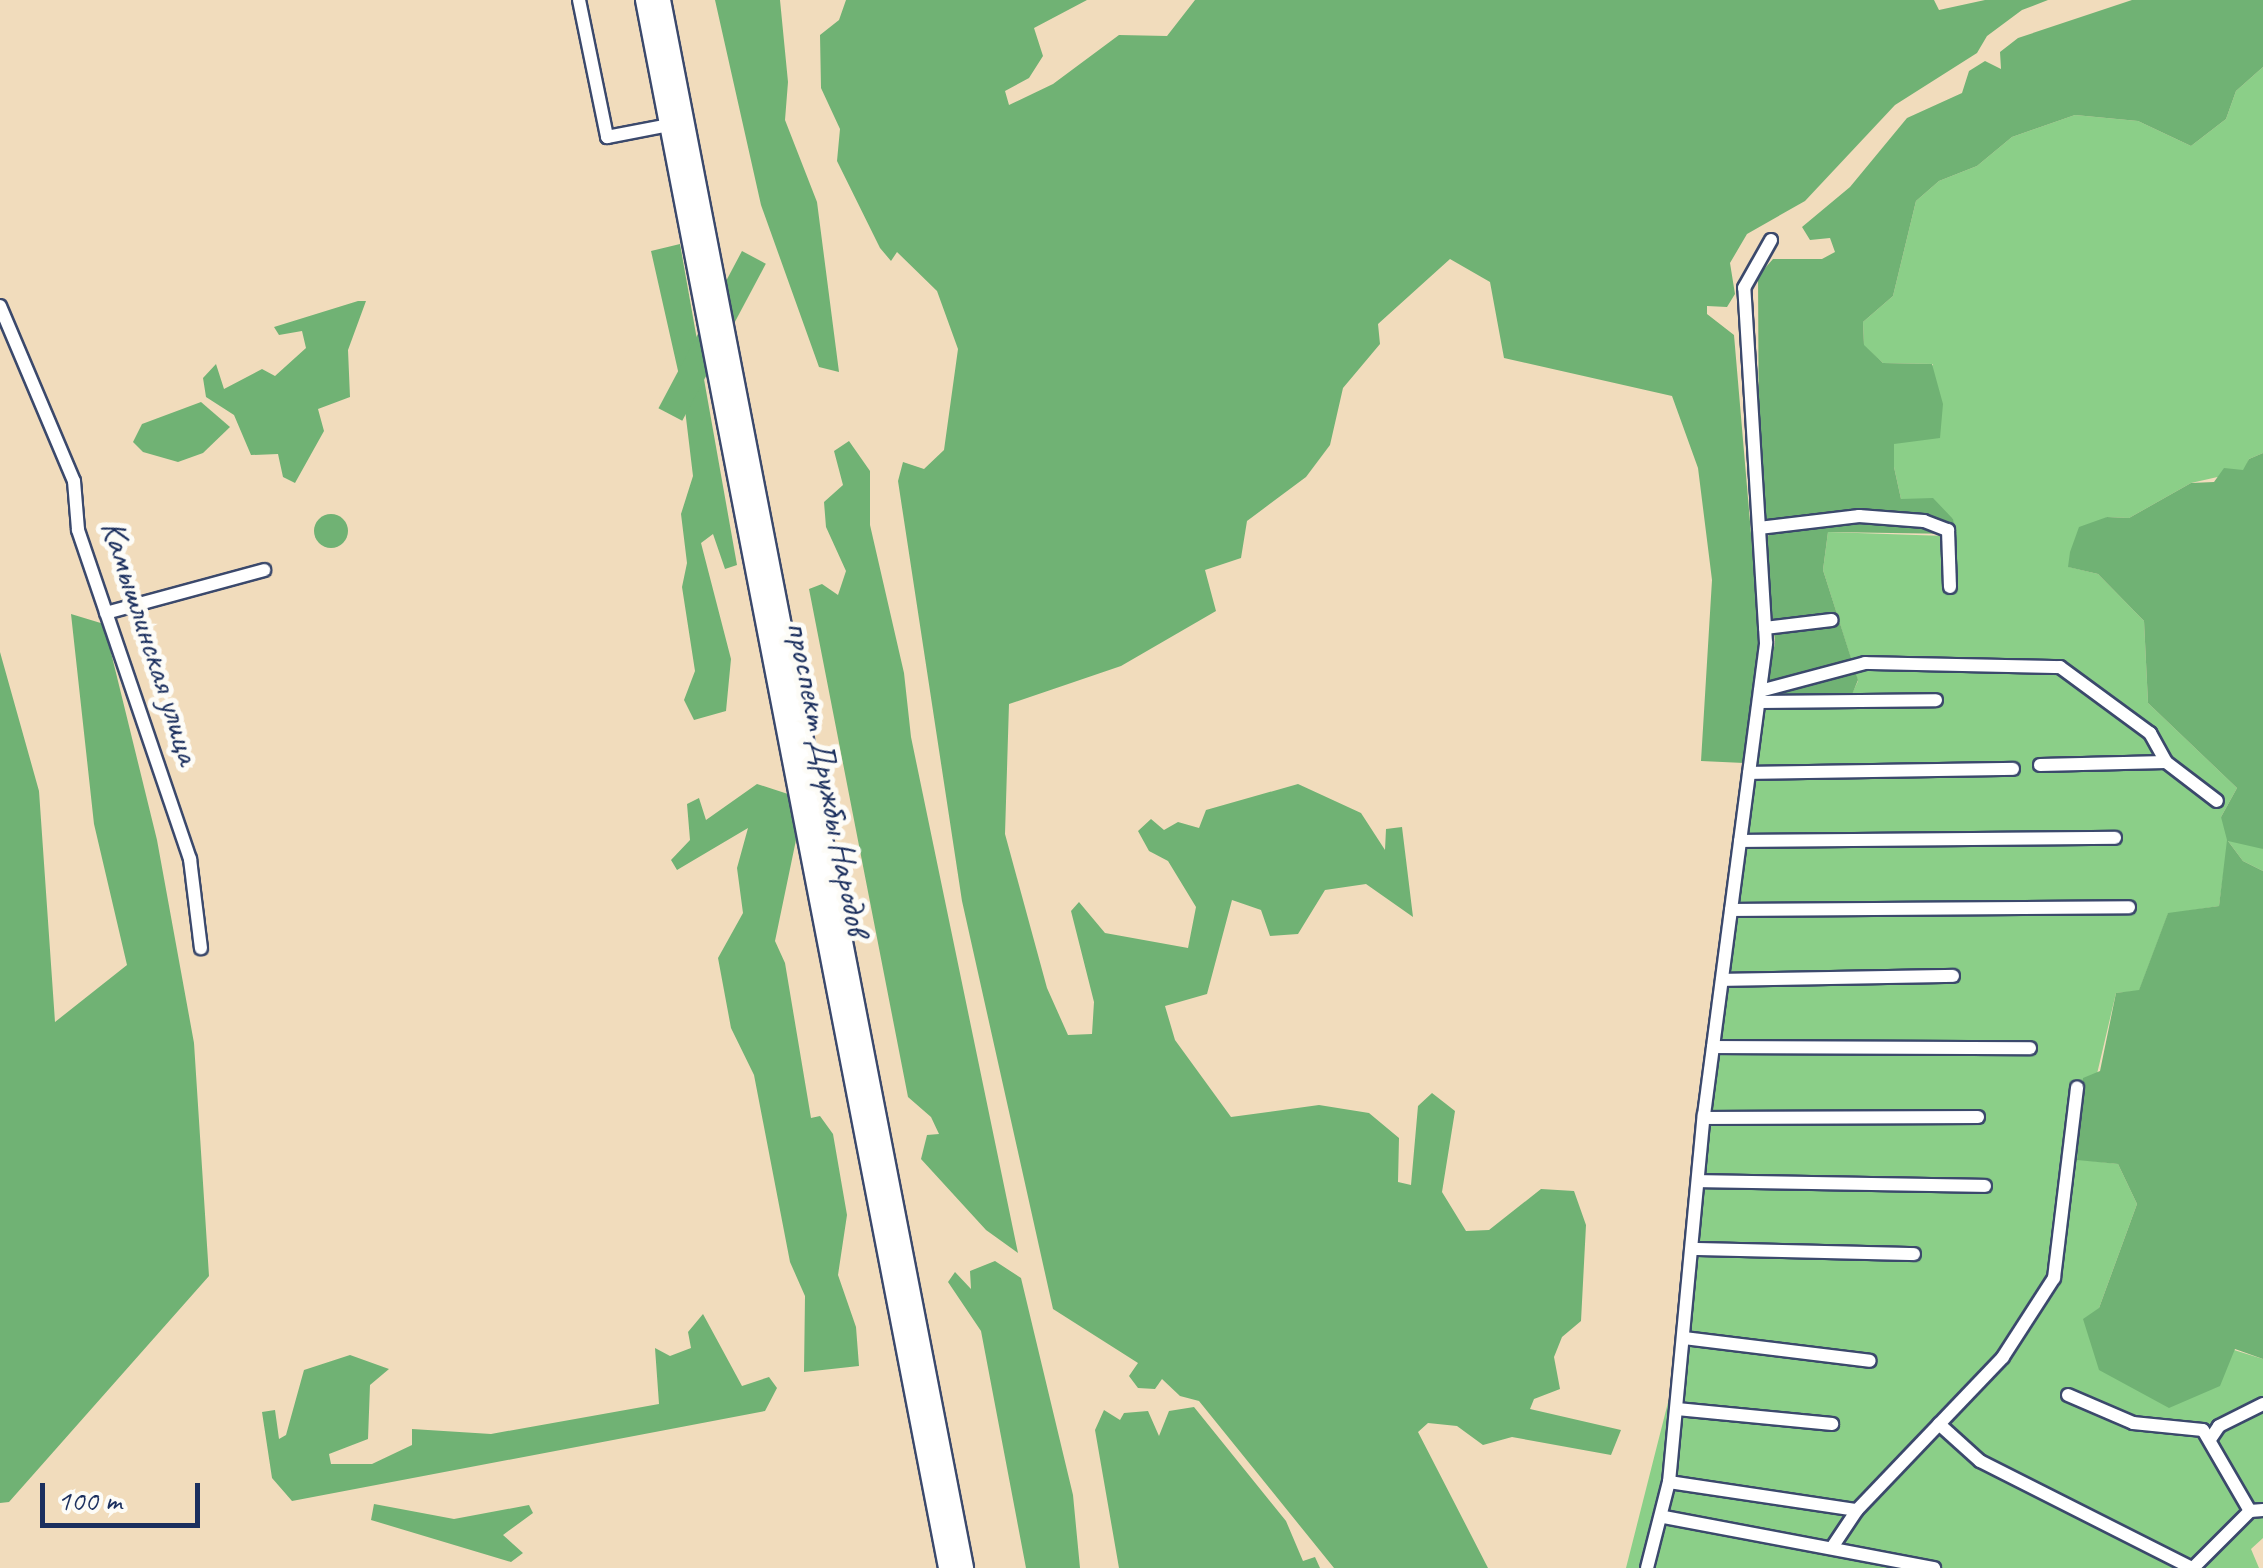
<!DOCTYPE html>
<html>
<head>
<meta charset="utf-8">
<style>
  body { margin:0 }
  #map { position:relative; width:2263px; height:1568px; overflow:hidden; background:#f1dcbc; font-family:Caveat,sans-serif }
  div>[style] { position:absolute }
  .green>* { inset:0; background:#8bcf88 }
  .forest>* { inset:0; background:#70b274; transform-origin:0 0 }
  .round { border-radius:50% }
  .roads { filter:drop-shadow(2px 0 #3b496c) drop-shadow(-2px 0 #3b496c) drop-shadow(0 2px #3b496c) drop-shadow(0 -2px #3b496c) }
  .minor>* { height:12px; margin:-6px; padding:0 6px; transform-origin:6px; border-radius:6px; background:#fff }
  .secondary>* { height:18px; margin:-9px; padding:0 9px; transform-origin:9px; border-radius:9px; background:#fff }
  span { translate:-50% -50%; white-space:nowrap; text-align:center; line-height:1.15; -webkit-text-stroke:10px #fdfcf7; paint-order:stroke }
  .street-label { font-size:35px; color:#1b2f5e }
  .scale { position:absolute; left:40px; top:1483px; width:160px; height:45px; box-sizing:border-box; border:5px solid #1b2f5e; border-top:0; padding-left:12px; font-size:30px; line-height:35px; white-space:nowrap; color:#1b2f5e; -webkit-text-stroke:8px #fdfcf7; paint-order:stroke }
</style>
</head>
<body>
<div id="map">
  <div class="green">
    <i style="clip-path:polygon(2263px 67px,2263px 453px,2249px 459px,2244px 471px,2191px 483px,2129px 518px,2107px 517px,2069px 567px,2098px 574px,2144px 621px,2148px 703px,2237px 788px,2221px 817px,2263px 849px,2263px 871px,2243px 861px,2228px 841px,2219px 906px,2168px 914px,2139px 991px,2116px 993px,2077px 1159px,2118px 1164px,2137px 1204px,2099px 1308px,2263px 1359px,2263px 1538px,2251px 1549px,2259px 1568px,1626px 1568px,1678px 1363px,1764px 702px,1848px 702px,1858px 681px,1823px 570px,1828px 532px,1945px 536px,1953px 519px,1901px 499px,1894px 467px,1894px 444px,1933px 364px,1883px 363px,1864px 346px,1863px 322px,1893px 296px,1916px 201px,1939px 181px,1977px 166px,2012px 137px,2075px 115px,2138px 121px,2191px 146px,2226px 119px,2236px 91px)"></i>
  </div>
  <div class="forest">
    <i style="clip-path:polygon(715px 0,780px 0,788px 82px,785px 120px,817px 202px,839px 372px,819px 367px,761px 205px)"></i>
    <i style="clip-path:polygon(846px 0,1087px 0,1034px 28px,1043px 56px,1029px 78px,1005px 91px,1009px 105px,1053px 84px,1119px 35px,1167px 36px,1195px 0,1934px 0,1939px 10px,1985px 0,2048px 0,2022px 10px,1987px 36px,1977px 53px,1895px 105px,1805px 201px,1747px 234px,1730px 263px,1735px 294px,1727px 307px,1707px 306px,1707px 314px,1734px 335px,1752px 545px,1759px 649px,1744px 763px,1701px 761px,1712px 580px,1698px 468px,1672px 396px,1504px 358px,1490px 282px,1450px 259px,1378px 324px,1380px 344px,1343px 388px,1330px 445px,1306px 477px,1247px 521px,1241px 558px,1205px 570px,1216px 611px,1121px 666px,1009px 704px,1005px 834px,1047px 988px,1068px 1035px,1092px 1034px,1094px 1002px,1071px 911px,1079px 902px,1105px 933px,1188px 948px,1196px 907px,1168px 861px,1149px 851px,1138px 831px,1151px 819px,1164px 830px,1178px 822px,1199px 828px,1206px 810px,1298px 784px,1361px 813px,1385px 850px,1386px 829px,1402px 827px,1413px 917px,1366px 884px,1325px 890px,1298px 934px,1270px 936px,1261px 910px,1232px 900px,1207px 994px,1165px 1006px,1175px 1040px,1231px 1117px,1319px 1105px,1369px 1113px,1399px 1138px,1398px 1182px,1411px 1185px,1418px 1106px,1432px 1093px,1455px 1111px,1442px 1192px,1466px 1231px,1489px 1230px,1541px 1189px,1574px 1191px,1586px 1225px,1581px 1321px,1562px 1337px,1554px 1357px,1560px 1389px,1534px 1399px,1530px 1409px,1621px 1430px,1611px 1455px,1512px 1437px,1483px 1445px,1457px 1426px,1428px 1423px,1418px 1432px,1488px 1568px,1334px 1568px,1199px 1401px,1180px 1396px,1162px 1379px,1155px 1389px,1138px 1388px,1129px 1376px,1138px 1363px,1053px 1309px,962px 901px,898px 481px,903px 462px,924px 469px,944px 450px,958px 349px,937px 291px,897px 252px,891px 261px,880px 248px,837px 161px,840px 129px,821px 88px,820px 35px,839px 20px)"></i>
    <i style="clip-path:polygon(2132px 0,2263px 0,2263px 67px,2236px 91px,2226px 119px,2191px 146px,2138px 121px,2075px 115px,2012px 137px,1977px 166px,1939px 181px,1916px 201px,1893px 296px,1863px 322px,1864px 345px,1883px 363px,1932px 364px,1943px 404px,1940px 438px,1894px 444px,1894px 467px,1901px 499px,1933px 498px,1953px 519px,1956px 534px,1828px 532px,1823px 570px,1858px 680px,1849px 702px,1764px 702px,1775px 642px,1765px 543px,1771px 530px,1763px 521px,1759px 466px,1758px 276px,1773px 259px,1822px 259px,1835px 252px,1830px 238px,1810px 240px,1802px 227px,1850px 187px,1907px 118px,1962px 93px,1969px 71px,1985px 61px,2001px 69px,2000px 52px,2018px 38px)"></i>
    <i style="clip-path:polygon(680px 244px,737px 565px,725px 569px,713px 534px,701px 543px,731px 659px,726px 711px,694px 720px,684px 700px,695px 671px,682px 587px,687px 563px,681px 514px,693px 476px,683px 393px,651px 251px)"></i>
    <i style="left:742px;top:251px;width:27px;height:178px;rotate:28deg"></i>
    <i style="clip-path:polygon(358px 301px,366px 301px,348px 350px,350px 397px,318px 409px,324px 431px,295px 483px,283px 477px,278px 454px,251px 455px,234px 415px,206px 397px,203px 378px,216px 364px,224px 389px,262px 369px,275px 376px,306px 348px,302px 331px,279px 335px,274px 327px)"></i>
    <i style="clip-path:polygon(201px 402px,230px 427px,203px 453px,178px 462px,143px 452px,133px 442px,142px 424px)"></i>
    <i style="clip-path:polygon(849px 441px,870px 471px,870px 525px,904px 673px,911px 737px,1018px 1253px,986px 1230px,921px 1159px,927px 1135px,939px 1134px,931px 1117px,908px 1097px,809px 589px,822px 584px,838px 595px,846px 571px,826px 527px,824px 502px,843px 485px,834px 451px)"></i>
    <i style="clip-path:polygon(2263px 453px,2263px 849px,2228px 841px,2243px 861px,2263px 871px,2263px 1359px,2235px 1349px,2220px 1386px,2169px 1408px,2099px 1370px,2083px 1319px,2099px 1308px,2137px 1204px,2118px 1164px,2077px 1160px,2083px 1078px,2100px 1071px,2116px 993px,2139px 990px,2168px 913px,2219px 906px,2227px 840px,2221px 817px,2237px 788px,2148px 703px,2144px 621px,2098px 574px,2068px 567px,2070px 552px,2079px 527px,2107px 517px,2129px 518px,2191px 483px,2214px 482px,2224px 468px,2243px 470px,2249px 459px)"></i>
    <i class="round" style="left:314px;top:514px;width:34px;height:34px"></i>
    <i style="clip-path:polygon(71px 614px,104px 624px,157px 840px,194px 1043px,209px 1276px,9px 1502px,0 1503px,0 652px,39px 791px,55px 1022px,127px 965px,94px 824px)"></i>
    <i style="clip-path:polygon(757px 784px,788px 794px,796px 840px,775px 941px,785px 963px,811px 1118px,820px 1116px,833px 1134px,847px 1215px,838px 1275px,856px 1327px,859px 1366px,804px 1372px,805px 1296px,790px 1262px,754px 1075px,731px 1028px,718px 958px,743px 913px,737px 868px,748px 828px,677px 870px,671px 860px,690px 840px,687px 804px,699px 798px,706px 820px)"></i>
    <i style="clip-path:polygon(995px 1261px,1021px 1278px,1073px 1495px,1080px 1568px,1026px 1568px,981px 1331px,948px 1282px,955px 1272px,971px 1289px,970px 1271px)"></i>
    <i style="clip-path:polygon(703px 1314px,742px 1386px,769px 1377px,777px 1388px,765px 1411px,292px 1501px,272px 1478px,262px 1412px,275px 1410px,279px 1439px,286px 1435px,304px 1370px,350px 1355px,389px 1369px,370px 1385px,368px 1439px,329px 1454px,331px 1464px,372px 1464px,412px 1445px,412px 1429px,491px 1434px,659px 1404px,655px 1348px,670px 1356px,691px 1348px,688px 1332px)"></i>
    <i style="clip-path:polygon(1194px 1407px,1286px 1521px,1303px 1561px,1315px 1557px,1320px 1568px,1119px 1568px,1095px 1430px,1104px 1410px,1120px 1420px,1124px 1413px,1148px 1411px,1159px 1436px,1169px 1411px)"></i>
    <i style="clip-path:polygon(374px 1504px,454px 1519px,529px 1505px,533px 1513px,503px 1535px,523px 1553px,511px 1562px,371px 1520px)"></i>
  </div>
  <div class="roads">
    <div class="minor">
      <i style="left:579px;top:0;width:140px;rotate:78.4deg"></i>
      <i style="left:607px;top:137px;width:68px;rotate:-11deg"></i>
      <i style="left:0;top:306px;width:190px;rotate:67.1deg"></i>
      <i style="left:74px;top:481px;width:49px;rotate:85.3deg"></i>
      <i style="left:78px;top:530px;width:348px;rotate:71.2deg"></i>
      <i style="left:190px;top:859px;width:90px;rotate:83deg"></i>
      <i style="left:1759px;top:528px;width:101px;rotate:-6.8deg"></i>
      <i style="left:1859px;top:516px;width:65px;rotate:4.4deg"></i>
      <i style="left:1924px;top:521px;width:26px;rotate:21deg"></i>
      <i style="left:1948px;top:530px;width:57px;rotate:88deg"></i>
      <i style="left:106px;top:613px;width:164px;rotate:-15.2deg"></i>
      <i style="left:1765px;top:628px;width:67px;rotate:-6.8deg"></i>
      <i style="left:1760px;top:691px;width:109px;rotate:-14.9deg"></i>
      <i style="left:1865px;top:663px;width:195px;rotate:1.2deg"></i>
      <i style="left:2060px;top:667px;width:112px;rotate:36.3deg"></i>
      <i style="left:2150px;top:733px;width:33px;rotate:61deg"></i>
      <i style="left:2166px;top:762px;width:64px;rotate:37.4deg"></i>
      <i style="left:1759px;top:702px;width:177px;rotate:-0.6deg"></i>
      <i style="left:2040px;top:765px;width:126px;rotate:-1.4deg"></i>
      <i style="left:1749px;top:773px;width:264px;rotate:-0.9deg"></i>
      <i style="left:1740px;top:841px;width:375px;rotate:-0.5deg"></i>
      <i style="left:1731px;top:910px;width:398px;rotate:-0.4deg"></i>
      <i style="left:1722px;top:980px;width:231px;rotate:-1deg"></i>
      <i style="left:1713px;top:1047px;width:317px;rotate:0.2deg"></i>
      <i style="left:1704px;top:1118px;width:274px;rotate:-0.2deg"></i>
      <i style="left:1698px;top:1181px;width:287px;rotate:1deg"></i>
      <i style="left:1693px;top:1249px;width:221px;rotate:1.3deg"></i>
      <i style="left:1684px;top:1338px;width:187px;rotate:7deg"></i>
      <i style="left:2068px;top:1395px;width:71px;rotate:23.3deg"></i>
      <i style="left:2133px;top:1423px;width:70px;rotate:5.7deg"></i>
      <i style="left:2203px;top:1430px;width:94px;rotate:59.9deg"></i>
      <i style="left:1677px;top:1409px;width:156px;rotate:5.5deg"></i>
      <i style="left:1939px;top:1424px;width:55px;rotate:42.1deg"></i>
      <i style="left:1980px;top:1461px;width:237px;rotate:26.8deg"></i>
      <i style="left:2211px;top:1438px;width:14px;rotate:-56deg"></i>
      <i style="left:2219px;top:1426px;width:49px;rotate:-26.6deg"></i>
      <i style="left:1669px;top:1482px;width:190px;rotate:8.5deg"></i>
      <i style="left:1664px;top:1517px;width:275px;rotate:10.7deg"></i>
      <i style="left:1833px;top:1546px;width:43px;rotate:-56.3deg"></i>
      <i style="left:1857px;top:1510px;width:211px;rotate:-46.3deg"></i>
      <i style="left:2003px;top:1357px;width:94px;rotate:-57.2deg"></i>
      <i style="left:2054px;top:1278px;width:192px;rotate:-83.1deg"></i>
      <i style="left:1647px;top:1568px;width:89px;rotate:-75.7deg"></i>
      <i style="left:1669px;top:1482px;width:369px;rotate:-84.6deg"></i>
      <i style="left:1704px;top:1115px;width:476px;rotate:-82.5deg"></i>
      <i style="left:1766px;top:643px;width:356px;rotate:-93.5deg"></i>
      <i style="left:1744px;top:288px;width:55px;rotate:-60.6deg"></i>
      <i style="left:2193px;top:1568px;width:81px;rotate:-45deg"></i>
      <i style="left:2250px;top:1511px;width:13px;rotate:-4deg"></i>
    </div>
    <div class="secondary">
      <i style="left:645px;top:0;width:1597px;rotate:79.06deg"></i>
      <i style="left:661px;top:0;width:1597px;rotate:79.06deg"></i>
    </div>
  </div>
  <div class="street-label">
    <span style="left:151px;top:642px;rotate:72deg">Камышлинская улица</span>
    <span style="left:828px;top:778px;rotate:79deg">проспект Дружбы Народов</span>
  </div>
  <div class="scale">100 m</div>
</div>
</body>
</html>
